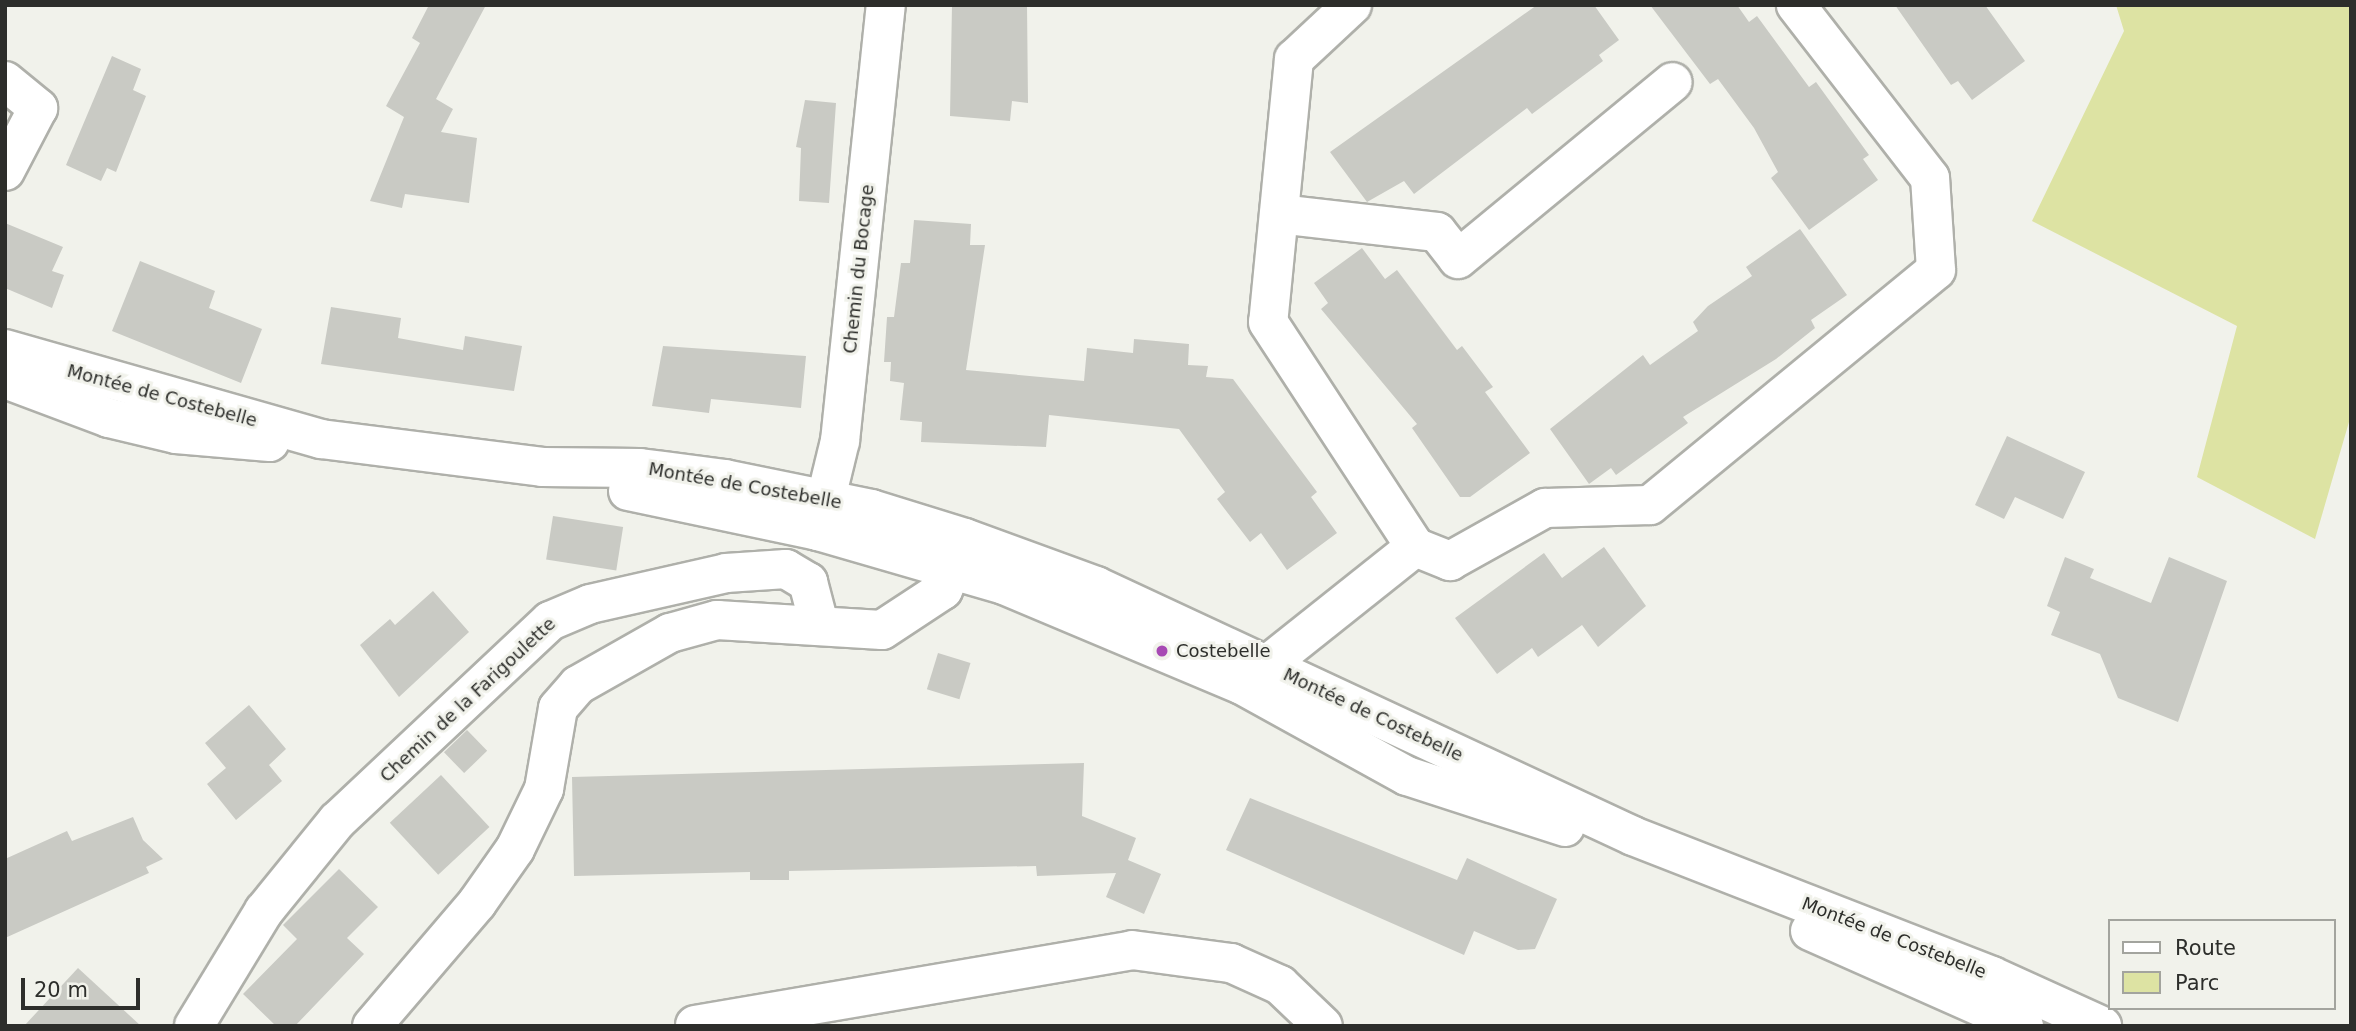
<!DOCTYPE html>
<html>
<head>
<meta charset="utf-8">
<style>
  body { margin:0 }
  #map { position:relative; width:2356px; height:1031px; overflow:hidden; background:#f1f2eb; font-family:"DejaVu Sans",sans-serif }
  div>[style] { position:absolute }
  .green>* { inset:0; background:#dde3a3 }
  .building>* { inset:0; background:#c9cac4; transform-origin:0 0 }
  .roads { filter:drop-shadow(2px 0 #afb0aa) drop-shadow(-2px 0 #afb0aa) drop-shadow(0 2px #afb0aa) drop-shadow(0 -2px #afb0aa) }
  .minor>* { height:38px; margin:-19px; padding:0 19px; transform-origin:19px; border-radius:19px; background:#fff }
  .secondary>* { height:38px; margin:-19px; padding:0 19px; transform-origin:19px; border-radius:19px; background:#fff }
  .dots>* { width:19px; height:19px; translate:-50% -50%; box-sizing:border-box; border:4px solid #f1f2eb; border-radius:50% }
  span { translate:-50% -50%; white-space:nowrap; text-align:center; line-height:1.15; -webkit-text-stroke:6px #f1f2eb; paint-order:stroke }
  .street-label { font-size:18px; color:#2d2e2b }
  .poi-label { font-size:18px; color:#2d2e2b }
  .left { translate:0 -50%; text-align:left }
  .frame { position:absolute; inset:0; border:7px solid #2d2e2b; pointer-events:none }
  .legend { position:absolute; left:2108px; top:919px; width:228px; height:91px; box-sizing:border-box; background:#f1f2eb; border:2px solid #a3a49e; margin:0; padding:9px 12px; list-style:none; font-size:21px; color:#2d2e2b }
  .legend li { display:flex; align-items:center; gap:14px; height:35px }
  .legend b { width:35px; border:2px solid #a3a49e }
  .scale { position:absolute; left:21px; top:978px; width:119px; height:32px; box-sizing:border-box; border:4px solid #2d2e2b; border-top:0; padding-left:9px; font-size:21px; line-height:24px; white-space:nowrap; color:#2d2e2b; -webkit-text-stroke:5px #f1f2eb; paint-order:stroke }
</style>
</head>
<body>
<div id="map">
  <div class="green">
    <i style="clip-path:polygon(2116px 5px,2351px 5px,2351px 415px,2315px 539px,2197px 477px,2237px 326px,2032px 221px,2124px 31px)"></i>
  </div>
  <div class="building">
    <i style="clip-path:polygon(429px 5px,486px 5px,436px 99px,453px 109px,441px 132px,477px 138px,469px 203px,405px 194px,402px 208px,370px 201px,404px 117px,386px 106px,420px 43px,412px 38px)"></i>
    <i style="clip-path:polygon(952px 5px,1027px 5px,1028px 103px,1012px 101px,1010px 121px,950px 116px)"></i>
    <i style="clip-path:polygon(1537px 5px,1594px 5px,1619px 40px,1599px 55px,1603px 61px,1532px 114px,1527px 108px,1414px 194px,1404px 181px,1367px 202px,1330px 152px)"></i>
    <i style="clip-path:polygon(1650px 5px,1737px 5px,1749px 22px,1757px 16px,1809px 87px,1816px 82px,1869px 155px,1863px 159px,1878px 180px,1809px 230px,1771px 178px,1778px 172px,1754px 128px,1718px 79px,1710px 84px)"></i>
    <i style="clip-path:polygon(1895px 5px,1985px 5px,2025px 61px,1972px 100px,1958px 81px,1951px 85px)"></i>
    <i style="clip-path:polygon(112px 56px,141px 69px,133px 90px,146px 96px,116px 172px,107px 168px,101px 181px,66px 165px)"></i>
    <i style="clip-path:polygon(805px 100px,836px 103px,829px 203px,799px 201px,801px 148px,796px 147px)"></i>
    <i style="clip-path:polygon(914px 220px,971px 224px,970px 245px,985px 245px,966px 370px,1084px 381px,1087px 348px,1133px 353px,1134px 339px,1189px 344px,1188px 365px,1208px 366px,1206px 377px,1233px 379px,1317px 492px,1311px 497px,1337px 533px,1287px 570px,1261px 533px,1250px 542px,1217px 499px,1225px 492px,1179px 429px,1049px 415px,1046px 447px,921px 442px,922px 422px,900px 420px,904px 383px,890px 381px,891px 362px,884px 362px,887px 317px,894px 317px,901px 263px,910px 263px)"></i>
    <i style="clip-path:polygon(5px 223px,63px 247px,52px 271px,64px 275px,52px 308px,5px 288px)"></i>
    <i style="clip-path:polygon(1800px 229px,1847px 295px,1811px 320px,1815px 328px,1776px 359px,1683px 417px,1688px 423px,1616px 475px,1611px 468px,1589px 484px,1550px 429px,1643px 355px,1650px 365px,1698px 331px,1693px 322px,1708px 306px,1752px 276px,1746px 267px)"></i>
    <i style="clip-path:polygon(1362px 248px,1385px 279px,1397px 270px,1457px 350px,1462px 346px,1493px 387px,1485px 392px,1530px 453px,1470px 497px,1460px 497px,1412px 428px,1417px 424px,1321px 309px,1328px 303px,1314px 283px)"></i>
    <i style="clip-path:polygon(140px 261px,215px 291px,209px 308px,262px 329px,241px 383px,112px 331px)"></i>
    <i style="clip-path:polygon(331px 307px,401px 318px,398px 338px,463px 350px,465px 336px,522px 346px,514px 391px,321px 364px)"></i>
    <i style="clip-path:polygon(663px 346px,806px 356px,801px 408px,711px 399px,709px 413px,652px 406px)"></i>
    <i style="clip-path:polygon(2007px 436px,2085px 472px,2063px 519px,2015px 497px,2004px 519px,1975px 505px)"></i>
    <i style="left:553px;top:516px;width:71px;height:44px;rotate:9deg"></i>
    <i style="clip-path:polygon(1604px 547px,1646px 606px,1598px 647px,1582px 625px,1538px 657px,1532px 648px,1497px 674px,1455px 618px,1544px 553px,1562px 578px)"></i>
    <i style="clip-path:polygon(2065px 557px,2094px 569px,2090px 578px,2151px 603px,2169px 557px,2227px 581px,2178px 722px,2118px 698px,2100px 654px,2051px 635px,2060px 612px,2047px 606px)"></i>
    <i style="clip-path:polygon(433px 591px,469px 632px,399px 697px,360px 645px,390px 619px,395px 625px)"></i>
    <i style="left:938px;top:653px;width:34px;height:38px;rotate:17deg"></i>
    <i style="clip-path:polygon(249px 705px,286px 749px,269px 765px,282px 781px,236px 820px,207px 784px,226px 768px,205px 743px)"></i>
    <i style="left:467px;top:730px;width:29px;height:32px;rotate:46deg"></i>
    <i style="clip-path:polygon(1084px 763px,1082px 816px,1136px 838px,1128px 860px,1161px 874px,1144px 914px,1106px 897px,1116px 873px,1037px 876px,1036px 866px,789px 871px,789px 880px,750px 880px,750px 872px,574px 876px,572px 777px)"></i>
    <i style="left:441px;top:775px;width:71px;height:70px;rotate:47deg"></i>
    <i style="clip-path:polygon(1250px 798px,1457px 880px,1467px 858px,1557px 899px,1535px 949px,1518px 950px,1474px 931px,1464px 955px,1226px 850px)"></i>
    <i style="clip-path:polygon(133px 817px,143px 840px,163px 859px,146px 867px,149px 873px,5px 938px,5px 859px,67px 831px,72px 841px)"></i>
    <i style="clip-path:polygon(339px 869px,378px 907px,347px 938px,364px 954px,295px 1026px,276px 1026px,243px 994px,297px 939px,283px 925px)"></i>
    <i style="clip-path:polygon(78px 968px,141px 1026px,24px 1026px)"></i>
  </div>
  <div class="roads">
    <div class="minor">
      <i style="left:1352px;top:5px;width:79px;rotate:137deg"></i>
      <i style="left:1294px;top:59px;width:264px;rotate:95.6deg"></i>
      <i style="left:1268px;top:322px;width:269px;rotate:56.8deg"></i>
      <i style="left:1415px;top:547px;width:38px;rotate:22deg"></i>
      <i style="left:1450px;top:561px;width:109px;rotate:-29.2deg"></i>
      <i style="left:1545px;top:508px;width:105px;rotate:-1.6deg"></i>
      <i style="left:1650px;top:505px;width:370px;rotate:-39.4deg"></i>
      <i style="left:1936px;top:270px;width:92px;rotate:-93.7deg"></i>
      <i style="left:1930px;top:178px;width:219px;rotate:-127.8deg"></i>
      <i style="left:5px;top:81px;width:43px;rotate:39.3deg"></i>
      <i style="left:38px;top:108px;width:71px;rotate:117.6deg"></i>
      <i style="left:1279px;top:214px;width:159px;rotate:6.5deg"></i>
      <i style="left:1437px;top:232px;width:34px;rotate:52deg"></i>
      <i style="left:1458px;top:259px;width:278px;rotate:-39.5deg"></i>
      <i style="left:818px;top:531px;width:93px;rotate:-76.3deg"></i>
      <i style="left:840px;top:441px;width:438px;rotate:-84deg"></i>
      <i style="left:1243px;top:684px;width:220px;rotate:-38.5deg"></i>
      <i style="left:695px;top:1025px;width:443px;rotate:-9.7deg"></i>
      <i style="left:1132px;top:950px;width:100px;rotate:7.5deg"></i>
      <i style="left:1231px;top:963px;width:54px;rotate:24.2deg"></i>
      <i style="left:1280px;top:985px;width:59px;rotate:43.6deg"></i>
      <i style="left:194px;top:1026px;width:135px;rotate:-58.7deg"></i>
      <i style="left:264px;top:911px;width:116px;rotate:-51deg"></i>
      <i style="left:337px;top:821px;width:292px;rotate:-43.2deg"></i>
      <i style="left:550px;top:621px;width:43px;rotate:-23deg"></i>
      <i style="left:590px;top:604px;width:139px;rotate:-12.8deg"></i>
      <i style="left:726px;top:573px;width:60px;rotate:-3.8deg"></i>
      <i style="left:786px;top:569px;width:26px;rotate:31deg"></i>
      <i style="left:808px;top:582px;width:43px;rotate:75.3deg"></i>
      <i style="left:372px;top:1026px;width:162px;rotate:-49.5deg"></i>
      <i style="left:477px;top:903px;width:66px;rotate:-54.9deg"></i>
      <i style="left:515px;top:849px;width:67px;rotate:-64.2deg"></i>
      <i style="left:544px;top:789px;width:82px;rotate:-80.2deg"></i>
      <i style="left:558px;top:708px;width:30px;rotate:-49deg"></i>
      <i style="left:578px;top:685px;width:106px;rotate:-29.5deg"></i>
      <i style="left:670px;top:633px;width:49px;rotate:-15.5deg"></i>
      <i style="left:717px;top:620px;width:165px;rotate:3.5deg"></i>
      <i style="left:882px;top:630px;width:73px;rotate:-33.3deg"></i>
      <i style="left:943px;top:590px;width:53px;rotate:-66.8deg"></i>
    </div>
    <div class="secondary">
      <i style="left:5px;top:349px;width:329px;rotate:15.9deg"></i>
      <i style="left:321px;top:439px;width:223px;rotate:7.2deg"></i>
      <i style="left:542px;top:467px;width:98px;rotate:0.6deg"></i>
      <i style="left:640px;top:468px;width:86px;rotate:7.4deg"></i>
      <i style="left:725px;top:479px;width:149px;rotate:11.6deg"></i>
      <i style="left:871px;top:509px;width:98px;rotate:17.1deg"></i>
      <i style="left:965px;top:538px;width:140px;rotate:20.1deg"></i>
      <i style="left:1096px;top:586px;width:592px;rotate:24.96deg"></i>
      <i style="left:1633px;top:836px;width:385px;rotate:21.3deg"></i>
      <i style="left:1992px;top:976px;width:121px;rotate:24.4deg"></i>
      <i style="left:5px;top:379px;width:111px;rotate:20.6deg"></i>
      <i style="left:109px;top:418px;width:69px;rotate:13.4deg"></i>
      <i style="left:176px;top:434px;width:94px;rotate:4.9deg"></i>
      <i style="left:628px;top:491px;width:194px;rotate:11.9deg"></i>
      <i style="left:818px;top:531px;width:194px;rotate:16.2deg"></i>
      <i style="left:1004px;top:585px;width:258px;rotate:22.8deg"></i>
      <i style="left:1242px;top:685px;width:188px;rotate:28.9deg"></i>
      <i style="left:1407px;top:776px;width:166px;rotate:17.9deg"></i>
      <i style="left:1810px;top:931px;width:234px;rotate:23.9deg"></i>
    </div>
  </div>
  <div class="dots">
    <i style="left:1162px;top:651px;background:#a74ab4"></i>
  </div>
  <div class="street-label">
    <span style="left:859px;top:269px;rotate:-84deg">Chemin du Bocage</span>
    <span style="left:162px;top:396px;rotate:15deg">Montée de Costebelle</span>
    <span style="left:745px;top:486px;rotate:10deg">Montée de Costebelle</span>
    <span style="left:468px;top:700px;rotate:-43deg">Chemin de la Farigoulette</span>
    <span style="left:1373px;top:715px;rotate:25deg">Montée de Costebelle</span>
    <span style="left:1894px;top:938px;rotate:21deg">Montée de Costebelle</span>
  </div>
  <div class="poi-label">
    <span class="left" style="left:1176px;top:651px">Costebelle</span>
  </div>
  <div class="frame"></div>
  <ul class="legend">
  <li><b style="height:9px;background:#fff"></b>Route</li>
  <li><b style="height:19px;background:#dde3a3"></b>Parc</li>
  </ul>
  <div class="scale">20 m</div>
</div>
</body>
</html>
